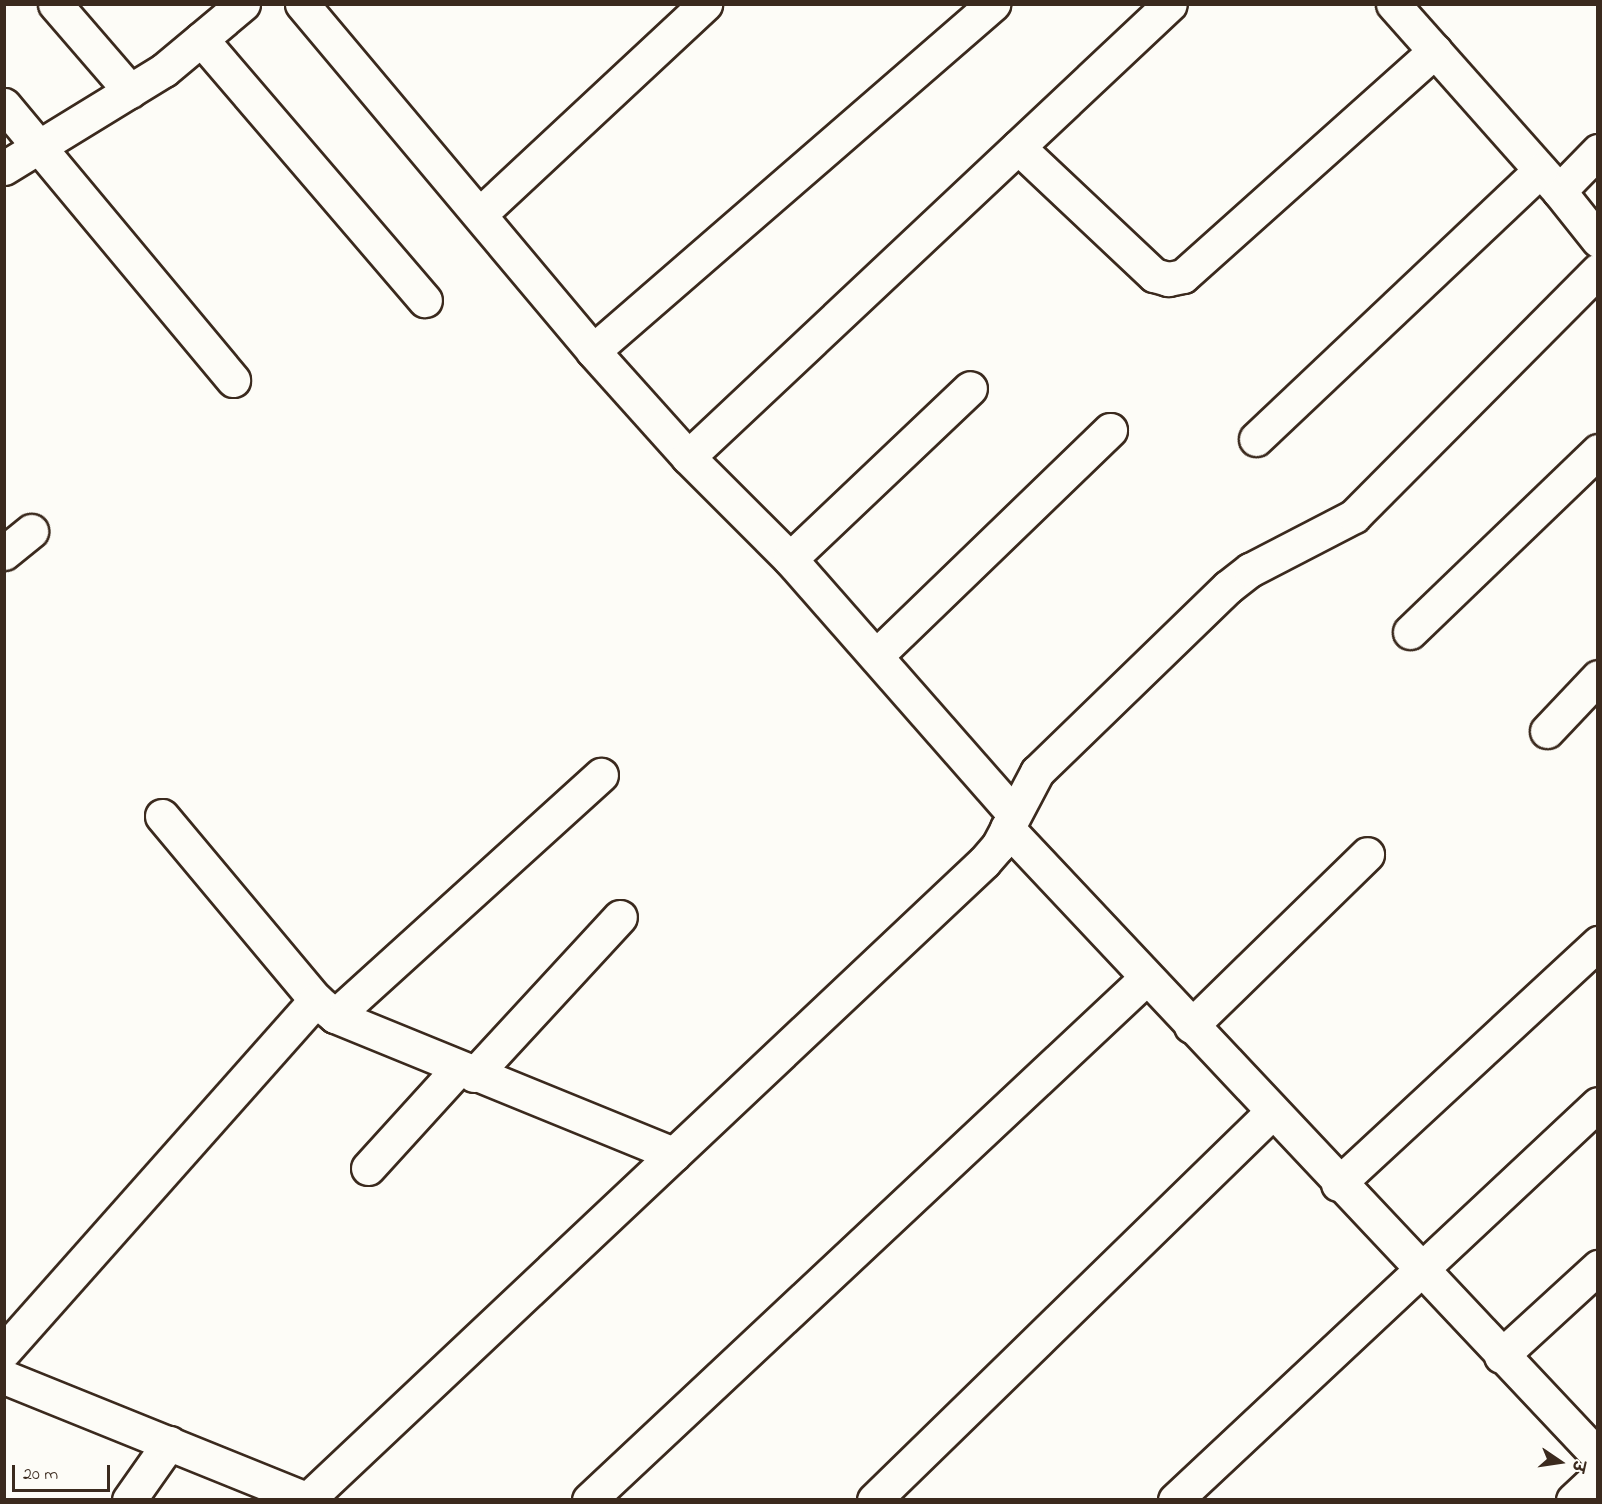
<!DOCTYPE html>
<html>
<head>
<meta charset="utf-8">
<style>
  body { margin:0 }
  #map { position:relative; width:1602px; height:1504px; overflow:hidden; background:#fdfcf7; font-family:"Indie Flower","Playpen Sans Deva",sans-serif }
  div>[style] { position:absolute }
  .roads { filter:drop-shadow(2px 0 #3b2a1e) drop-shadow(-2px 0 #3b2a1e) drop-shadow(0 2px #3b2a1e) drop-shadow(0 -2px #3b2a1e) }
  .street>* { height:33px; margin:-16.5px; padding:0 16.5px; transform-origin:16.5px; border-radius:16.5px; background:#fdfcf7 }
  .secondary>* { height:33px; margin:-16.5px; padding:0 16.5px; transform-origin:16.5px; border-radius:16.5px; background:#fdfcf7 }
  span { translate:-50% -50%; white-space:nowrap; text-align:center; line-height:1.15; -webkit-text-stroke:6px #fdfcf7; paint-order:stroke }
  .frame { position:absolute; inset:0; border:6px solid #3b2a1e; pointer-events:none }
  .north { position:absolute; left:1530px; top:1432px; width:60px; height:60px; -webkit-text-stroke:4px #fdfcf7; paint-order:stroke; rotate:103deg; font-size:16px; font-weight:700; line-height:24px; text-align:center; color:#3b2a1e }
  .north::after { content:''; display:block; margin:auto; width:21px; height:27px; background:#3b2a1e; clip-path:polygon(50% 0,100% 100%,50% 72%,0 100%) }
  .scale { position:absolute; left:12px; top:1465px; width:98px; height:27px; box-sizing:border-box; border:3px solid #3b2a1e; border-top:0; padding-left:8px; font-size:18px; line-height:21px; white-space:nowrap; color:#3b2a1e; -webkit-text-stroke:4px #fdfcf7; paint-order:stroke }
</style>
</head>
<body>
<div id="map">
  <div class="roads">
    <div class="street">
      <i style="left:55px;top:4px;width:115px;rotate:49.2deg"></i>
      <i style="left:302px;top:4px;width:453px;rotate:50deg"></i>
      <i style="left:593px;top:351px;width:142px;rotate:48.1deg"></i>
      <i style="left:688px;top:457px;width:144px;rotate:45deg"></i>
      <i style="left:790px;top:559px;width:339px;rotate:48.7deg"></i>
      <i style="left:1393px;top:4px;width:250px;rotate:48.4deg"></i>
      <i style="left:1559px;top:191px;width:63px;rotate:51.5deg"></i>
      <i style="left:201px;top:39px;width:344px;rotate:49.4deg"></i>
      <i style="left:4px;top:105px;width:358px;rotate:50.2deg"></i>
      <i style="left:1018px;top:147px;width:187px;rotate:43.3deg"></i>
      <i style="left:1154px;top:275px;width:15px;rotate:16deg"></i>
      <i style="left:1168px;top:279px;width:15px;rotate:-11deg"></i>
      <i style="left:1183px;top:276px;width:338px;rotate:-41.8deg"></i>
      <i style="left:4px;top:168px;width:188px;rotate:-31.5deg"></i>
      <i style="left:164px;top:70px;width:103px;rotate:-39.9deg"></i>
      <i style="left:1559px;top:191px;width:56px;rotate:-45.7deg"></i>
      <i style="left:480px;top:214px;width:308px;rotate:-43deg"></i>
      <i style="left:593px;top:351px;width:530px;rotate:-40.94deg"></i>
      <i style="left:1256px;top:439px;width:391px;rotate:-43.4deg"></i>
      <i style="left:688px;top:457px;width:661px;rotate:-43.22deg"></i>
      <i style="left:4px;top:553px;width:35px;rotate:-39deg"></i>
      <i style="left:790px;top:559px;width:248px;rotate:-43.5deg"></i>
      <i style="left:1410px;top:632px;width:261px;rotate:-43.9deg"></i>
      <i style="left:877px;top:655px;width:324px;rotate:-44deg"></i>
      <i style="left:1547px;top:731px;width:74px;rotate:-46.6deg"></i>
      <i style="left:162px;top:816px;width:240px;rotate:50.1deg"></i>
      <i style="left:316px;top:1000px;width:25px;rotate:40deg"></i>
      <i style="left:335px;top:1016px;width:366px;rotate:22.2deg"></i>
      <i style="left:1007px;top:828px;width:862px;rotate:46.74deg"></i>
      <i style="left:335px;top:1016px;width:359px;rotate:-42.2deg"></i>
      <i style="left:1191px;top:1026px;width:246px;rotate:-44.3deg"></i>
      <i style="left:474px;top:1075px;width:215px;rotate:-47.3deg"></i>
      <i style="left:368px;top:1168px;width:135px;rotate:-47.7deg"></i>
      <i style="left:1338px;top:1184px;width:355px;rotate:-42.8deg"></i>
      <i style="left:4px;top:1351px;width:470px;rotate:-48.4deg"></i>
      <i style="left:1501px;top:1356px;width:132px;rotate:-42.5deg"></i>
      <i style="left:308px;top:1499px;width:929px;rotate:-43.3deg"></i>
      <i style="left:984px;top:862px;width:21px;rotate:-49deg"></i>
      <i style="left:998px;top:846px;width:84px;rotate:-62.2deg"></i>
      <i style="left:1037px;top:772px;width:266px;rotate:-44.1deg"></i>
      <i style="left:1228px;top:587px;width:28px;rotate:-38deg"></i>
      <i style="left:1250px;top:570px;width:117px;rotate:-27.4deg"></i>
      <i style="left:1354px;top:516px;width:346px;rotate:-45.2deg"></i>
      <i style="left:129px;top:1500px;width:70px;rotate:-54.9deg"></i>
      <i style="left:589px;top:1500px;width:763px;rotate:-43.14deg"></i>
      <i style="left:874px;top:1500px;width:556px;rotate:-44.27deg"></i>
      <i style="left:1175px;top:1500px;width:579px;rotate:-43.11deg"></i>
      <i style="left:1573px;top:1500px;width:34px;rotate:-43deg"></i>
    </div>
    <div class="secondary">
      <i style="left:4px;top:1377px;width:329px;rotate:22deg"></i>
    </div>
  </div>
  <div class="frame"></div>
  <div class="north">उ</div>
  <div class="scale">20 m</div>
</div>
</body>
</html>
